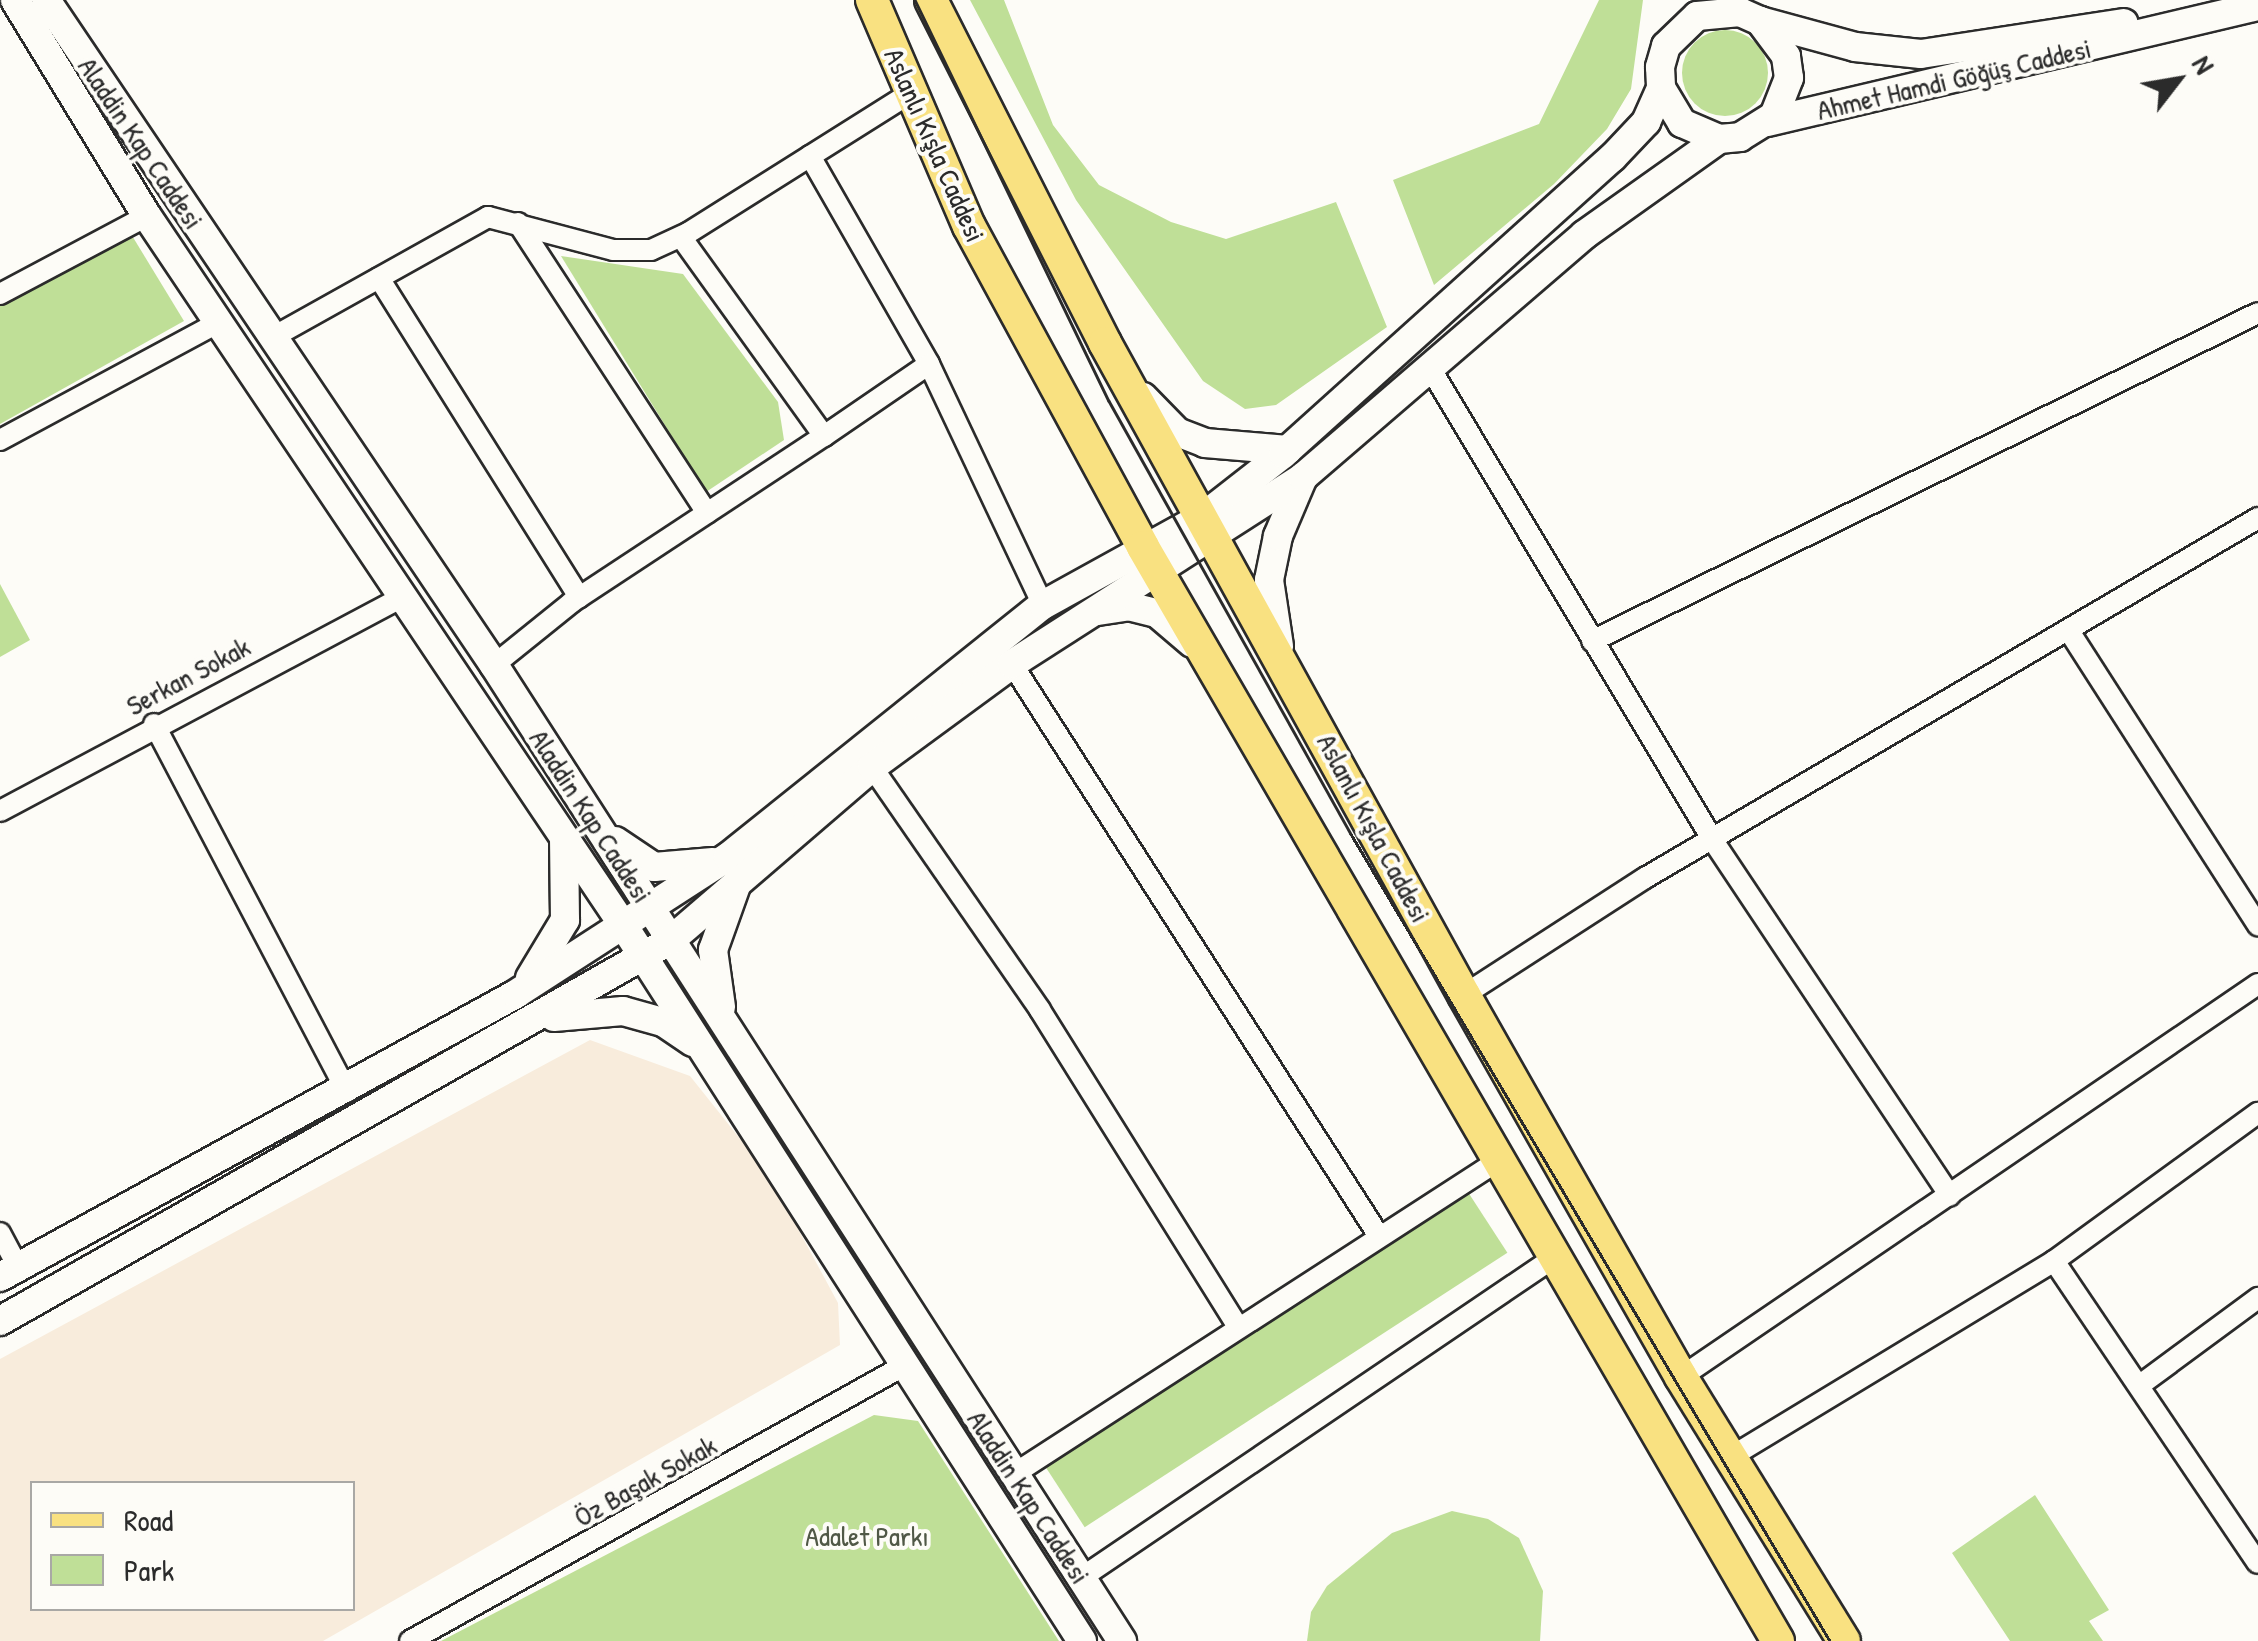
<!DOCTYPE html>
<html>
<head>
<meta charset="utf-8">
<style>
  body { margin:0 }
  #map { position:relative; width:2258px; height:1641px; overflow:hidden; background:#fdfcf7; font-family:"Patrick Hand",sans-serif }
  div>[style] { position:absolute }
  .built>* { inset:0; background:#f8ecdc }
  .green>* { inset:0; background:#bfdf97; transform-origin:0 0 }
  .round { border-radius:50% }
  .roads { filter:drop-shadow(2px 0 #2b2b2b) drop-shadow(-2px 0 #2b2b2b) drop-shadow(0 2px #2b2b2b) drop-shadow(0 -2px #2b2b2b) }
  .street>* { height:20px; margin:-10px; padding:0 10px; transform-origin:10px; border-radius:10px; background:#fdfcf7 }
  .secondary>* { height:28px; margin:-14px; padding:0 14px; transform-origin:14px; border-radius:14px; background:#fdfcf7 }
  .primary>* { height:32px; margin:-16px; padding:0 16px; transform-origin:16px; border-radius:16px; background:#f9e181 }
  .tram>* { height:2.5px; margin:-1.25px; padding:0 1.25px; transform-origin:1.25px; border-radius:1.25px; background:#2b2b2b }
  span { translate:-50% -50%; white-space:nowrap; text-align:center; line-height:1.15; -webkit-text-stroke:8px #fdfcf7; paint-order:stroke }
  .street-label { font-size:28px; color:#2b2b2b }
  .park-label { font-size:28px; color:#505846 }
  .legend { position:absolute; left:30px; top:1481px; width:325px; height:130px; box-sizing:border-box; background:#fdfcf7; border:2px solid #a9a8a5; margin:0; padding:12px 18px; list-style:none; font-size:30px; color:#2b2b2b }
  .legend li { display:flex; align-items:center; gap:20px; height:50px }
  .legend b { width:50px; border:2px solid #a9a8a5 }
  .north { position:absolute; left:2128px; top:30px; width:100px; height:100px; -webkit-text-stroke:8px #fdfcf7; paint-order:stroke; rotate:59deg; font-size:28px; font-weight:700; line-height:40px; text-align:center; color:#2b2b2b }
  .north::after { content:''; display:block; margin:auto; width:35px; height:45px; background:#2b2b2b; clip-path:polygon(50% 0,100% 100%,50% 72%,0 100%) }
</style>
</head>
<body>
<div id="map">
  <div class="built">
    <i style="clip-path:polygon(evenodd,590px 1040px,690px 1076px,769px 1175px,838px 1303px,840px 1345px,323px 1641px,0 1641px,0 1359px,590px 1040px,32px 1484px,352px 1484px,352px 1608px,32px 1608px,32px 1484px)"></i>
  </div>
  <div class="green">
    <i style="clip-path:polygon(970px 0,1004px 0,1053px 125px,1099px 185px,1171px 222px,1226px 239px,1336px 202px,1387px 327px,1276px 405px,1245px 409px,1203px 381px,1076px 200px)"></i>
    <i style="clip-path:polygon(1599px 0,1643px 0,1631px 89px,1607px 129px,1554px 184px,1434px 285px,1393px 180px,1539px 124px)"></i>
    <i class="round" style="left:1682px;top:30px;width:86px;height:86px"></i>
    <i style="clip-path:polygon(131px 234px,184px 321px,0 424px,0 305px)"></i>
    <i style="clip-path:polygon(561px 256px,683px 274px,778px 402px,784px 440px,706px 492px)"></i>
    <i style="clip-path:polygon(0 584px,30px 640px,0 657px)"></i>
    <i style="left:1466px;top:1189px;width:76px;height:504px;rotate:57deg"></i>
    <i style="clip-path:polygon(874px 1415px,918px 1421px,1059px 1641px,441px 1641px)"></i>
    <i style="clip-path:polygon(2035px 1495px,2109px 1610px,2089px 1621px,2103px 1641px,2010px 1641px,1952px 1553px)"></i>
    <i style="clip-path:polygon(1452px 1511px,1488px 1519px,1519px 1538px,1543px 1591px,1540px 1641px,1307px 1641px,1311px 1612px,1327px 1586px,1392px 1533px)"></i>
  </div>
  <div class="roads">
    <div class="street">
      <i style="left:810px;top:156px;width:240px;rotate:60.2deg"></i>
      <i style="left:518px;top:223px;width:346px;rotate:56.9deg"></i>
      <i style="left:379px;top:278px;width:377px;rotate:57.9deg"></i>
      <i style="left:0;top:294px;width:166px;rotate:-28deg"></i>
      <i style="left:275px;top:336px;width:244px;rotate:-29.2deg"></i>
      <i style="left:488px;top:217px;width:129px;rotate:14.8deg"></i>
      <i style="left:613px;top:250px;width:38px"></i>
      <i style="left:651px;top:250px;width:41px;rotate:-24.7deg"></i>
      <i style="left:688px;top:233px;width:259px;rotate:-32.2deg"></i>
      <i style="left:1430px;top:368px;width:553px;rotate:59.07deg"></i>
      <i style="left:1714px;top:842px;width:425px;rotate:56.3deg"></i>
      <i style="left:824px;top:436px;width:127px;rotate:-34.4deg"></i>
      <i style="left:929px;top:364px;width:267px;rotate:64.7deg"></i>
      <i style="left:0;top:440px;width:249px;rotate:-28.3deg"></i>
      <i style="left:2069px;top:631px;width:350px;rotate:57.3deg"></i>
      <i style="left:1592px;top:641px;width:742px;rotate:-26.22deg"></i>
      <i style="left:1012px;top:664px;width:680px;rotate:57.32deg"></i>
      <i style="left:494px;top:665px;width:100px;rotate:-38.9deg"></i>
      <i style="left:572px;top:602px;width:302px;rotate:-33.4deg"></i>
      <i style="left:824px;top:436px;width:245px;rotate:-125.7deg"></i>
      <i style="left:154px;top:724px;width:415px;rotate:62.3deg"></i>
      <i style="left:872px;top:767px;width:295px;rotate:55.3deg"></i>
      <i style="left:1040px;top:1010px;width:372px;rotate:58deg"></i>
      <i style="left:0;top:811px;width:458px;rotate:-28deg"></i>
      <i style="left:1464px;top:995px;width:216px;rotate:-32.9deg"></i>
      <i style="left:1645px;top:878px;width:711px;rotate:-30.42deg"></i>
      <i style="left:0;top:1233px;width:38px;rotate:62deg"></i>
      <i style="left:2054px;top:1261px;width:364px;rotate:56deg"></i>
      <i style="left:1681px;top:1377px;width:698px;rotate:-34.26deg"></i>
      <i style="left:2140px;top:1385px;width:147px;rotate:-36.4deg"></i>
      <i style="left:1729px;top:1458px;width:380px;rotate:-31.2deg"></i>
      <i style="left:2054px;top:1261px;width:252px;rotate:-36deg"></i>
      <i style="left:1014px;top:1474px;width:580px;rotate:-32.9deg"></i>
      <i style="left:1081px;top:1578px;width:572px;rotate:-34.11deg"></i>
      <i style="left:410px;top:1641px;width:567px;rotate:-29.14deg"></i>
    </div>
    <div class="secondary">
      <i style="left:15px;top:0;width:253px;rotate:58.6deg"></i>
      <i style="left:147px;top:216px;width:858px;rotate:56.12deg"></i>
      <i style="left:625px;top:928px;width:847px;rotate:57.34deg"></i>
      <i style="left:46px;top:0;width:802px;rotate:56.03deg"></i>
      <i style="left:494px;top:665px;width:1161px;rotate:57.24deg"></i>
      <i style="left:1760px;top:21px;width:98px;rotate:15.3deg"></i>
      <i style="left:1855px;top:47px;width:66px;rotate:6.1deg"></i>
      <i style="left:1921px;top:54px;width:205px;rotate:-8.7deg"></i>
      <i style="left:1767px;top:122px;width:505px;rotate:-13.29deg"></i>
      <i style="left:1143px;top:397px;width:49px;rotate:45.8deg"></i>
      <i style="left:1177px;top:432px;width:30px;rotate:21deg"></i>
      <i style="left:1205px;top:443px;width:83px;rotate:4.8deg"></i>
      <i style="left:1098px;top:611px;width:30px;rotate:-9deg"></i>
      <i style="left:1128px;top:606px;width:30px;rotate:14deg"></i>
      <i style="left:1157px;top:613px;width:46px;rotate:40.6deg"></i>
      <i style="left:1279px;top:646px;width:67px;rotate:-98.6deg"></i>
      <i style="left:1269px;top:580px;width:45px;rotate:-78.4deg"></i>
      <i style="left:1278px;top:536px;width:64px;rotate:-67deg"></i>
      <i style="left:615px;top:841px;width:47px;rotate:33.7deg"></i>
      <i style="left:654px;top:867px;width:59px;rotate:-4.8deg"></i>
      <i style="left:530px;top:978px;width:68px;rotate:-58.9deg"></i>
      <i style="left:565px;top:920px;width:78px;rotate:-90.7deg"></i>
      <i style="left:721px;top:1007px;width:58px;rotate:-98deg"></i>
      <i style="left:713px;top:950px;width:74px;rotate:-70.3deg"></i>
      <i style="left:554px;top:1017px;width:69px;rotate:-5deg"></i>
      <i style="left:623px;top:1011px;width:41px;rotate:15.4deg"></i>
      <i style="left:663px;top:1022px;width:36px;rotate:34deg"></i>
      <i style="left:0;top:1277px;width:589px;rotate:-28.74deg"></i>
      <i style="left:516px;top:994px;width:252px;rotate:-32.9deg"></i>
      <i style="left:728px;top:857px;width:403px;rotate:-38.7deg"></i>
      <i style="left:1043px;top:605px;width:184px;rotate:-28.9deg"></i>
      <i style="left:1204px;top:516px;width:100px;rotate:-38.1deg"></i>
      <i style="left:1283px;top:454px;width:443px;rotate:-42deg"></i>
      <i style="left:1612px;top:158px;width:50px;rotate:-46.6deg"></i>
      <i style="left:1646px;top:122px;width:37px;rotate:-66deg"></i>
      <i style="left:0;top:1321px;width:772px;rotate:-29.59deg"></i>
      <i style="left:671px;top:940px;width:265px;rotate:-40.7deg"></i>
      <i style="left:872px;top:767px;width:174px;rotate:-36.3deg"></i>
      <i style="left:1012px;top:664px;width:346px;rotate:-32.7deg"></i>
      <i style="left:1303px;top:477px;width:371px;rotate:-40.7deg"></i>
      <i style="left:1584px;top:235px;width:166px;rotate:-35.4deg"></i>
      <i style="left:1719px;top:139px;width:21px;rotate:-5deg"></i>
      <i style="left:1740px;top:137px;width:40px;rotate:-32deg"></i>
      <i style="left:1774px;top:116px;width:41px;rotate:-68.5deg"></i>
      <i style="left:1789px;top:78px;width:22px;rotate:-98deg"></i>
      <i style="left:1786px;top:56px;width:44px;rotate:-126.6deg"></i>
      <i style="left:1760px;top:21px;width:22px;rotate:-156deg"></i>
      <i style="left:1740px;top:12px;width:43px;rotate:174.7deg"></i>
      <i style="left:1697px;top:16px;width:43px;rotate:135.9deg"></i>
      <i style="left:1666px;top:46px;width:22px;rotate:106deg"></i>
      <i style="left:1660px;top:67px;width:21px;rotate:87deg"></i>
      <i style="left:1661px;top:88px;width:41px;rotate:59deg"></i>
      <i style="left:1682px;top:123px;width:40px;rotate:23.4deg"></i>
    </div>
    <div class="primary">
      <i style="left:872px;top:0;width:246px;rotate:66.8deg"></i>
      <i style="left:969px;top:226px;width:365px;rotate:61.5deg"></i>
      <i style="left:1143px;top:547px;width:1265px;rotate:59.87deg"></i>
      <i style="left:931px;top:0;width:385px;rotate:63.1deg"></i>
      <i style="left:1105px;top:343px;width:744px;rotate:61.16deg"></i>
      <i style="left:1464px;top:995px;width:439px;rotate:60.4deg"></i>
      <i style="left:1681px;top:1377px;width:310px;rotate:58.3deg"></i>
    </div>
  </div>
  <div class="tram">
    <i style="left:915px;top:0;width:445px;rotate:64.2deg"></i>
    <i style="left:1109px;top:401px;width:496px;rotate:60.8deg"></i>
    <i style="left:1351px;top:834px;width:938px;rotate:59.31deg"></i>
  </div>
  <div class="street-label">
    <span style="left:1954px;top:79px;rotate:-13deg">Ahmet Hamdi Göğüş Caddesi</span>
    <span style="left:141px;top:143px;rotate:56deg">Aladdin Kap Caddesi</span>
    <span style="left:935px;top:145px;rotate:66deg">Aslanlı Kışla Caddesi</span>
    <span style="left:188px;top:676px;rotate:-28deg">Serkan Sokak</span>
    <span style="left:591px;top:816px;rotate:57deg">Aladdin Kap Caddesi</span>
    <span style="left:1374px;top:828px;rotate:62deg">Aslanlı Kışla Caddesi</span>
    <span style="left:645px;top:1481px;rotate:-29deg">Öz Başak Sokak</span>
    <span style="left:1029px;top:1497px;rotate:57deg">Aladdin Kap Caddesi</span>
  </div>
  <div class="park-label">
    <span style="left:867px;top:1536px">Adalet Parkı</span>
  </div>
  <ul class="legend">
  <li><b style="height:12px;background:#f9e181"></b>Road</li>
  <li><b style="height:28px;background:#bfdf97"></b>Park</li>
  </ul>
  <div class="north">N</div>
</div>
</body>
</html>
